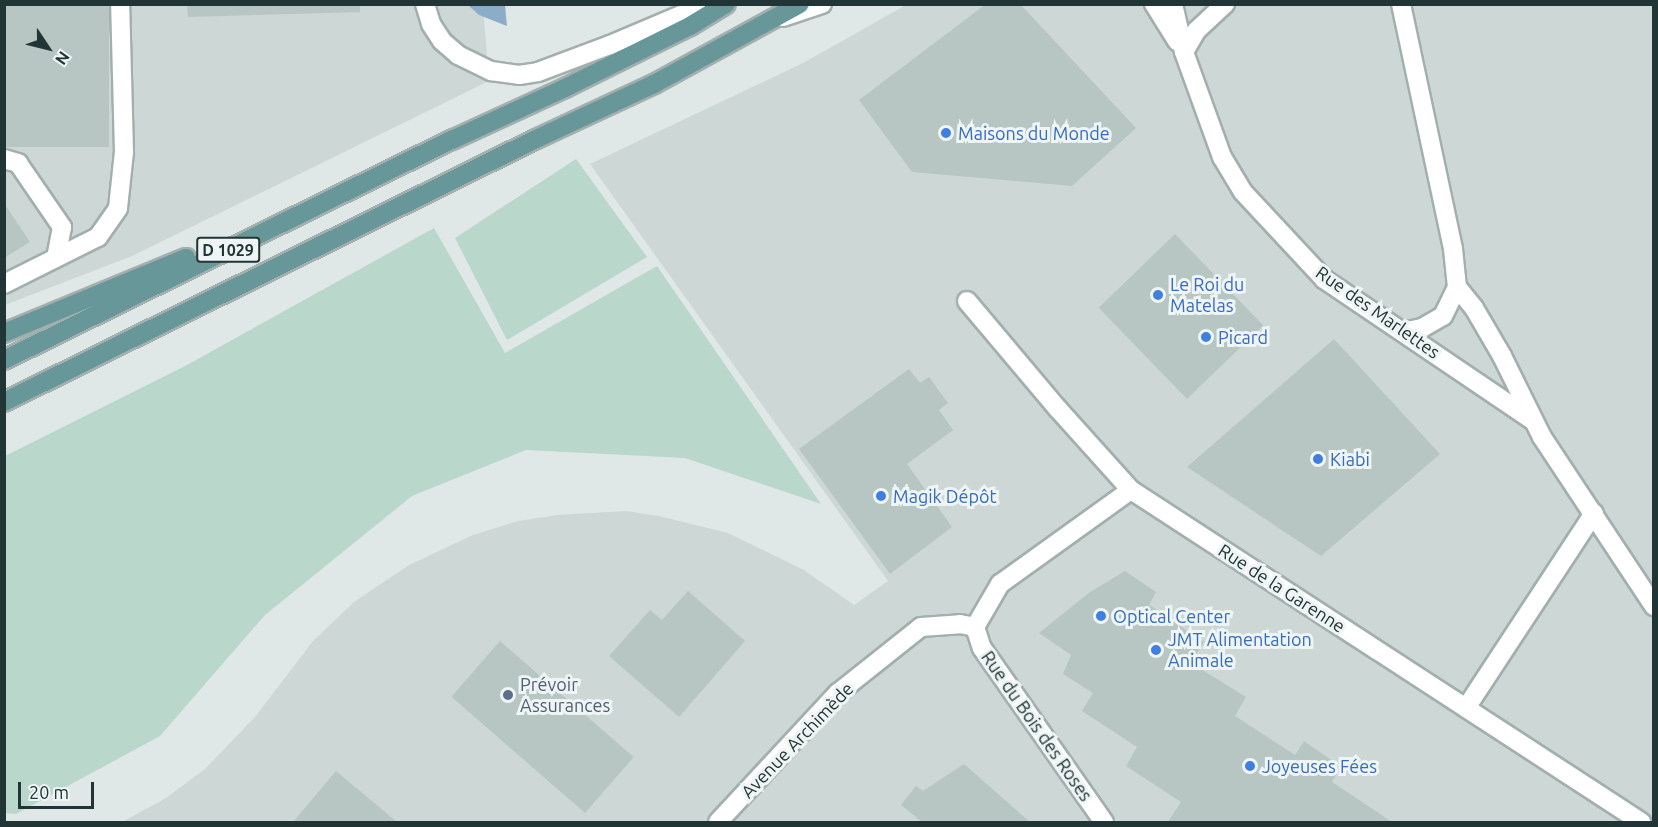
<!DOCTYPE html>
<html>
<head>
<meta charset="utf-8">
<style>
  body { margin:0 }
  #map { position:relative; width:1658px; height:827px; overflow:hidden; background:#dfe8e7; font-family:Ubuntu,sans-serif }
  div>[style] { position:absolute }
  .built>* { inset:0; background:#cdd8d6 }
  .green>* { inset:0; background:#bad7cb }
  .water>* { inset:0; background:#8cadc8 }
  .building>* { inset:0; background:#b7c5c3; transform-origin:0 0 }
  .roads { filter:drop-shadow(2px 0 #a3afae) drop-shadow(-2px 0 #a3afae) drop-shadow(0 2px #a3afae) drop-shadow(0 -2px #a3afae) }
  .minor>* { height:18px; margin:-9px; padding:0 9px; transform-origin:9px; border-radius:9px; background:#fff }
  .major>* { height:18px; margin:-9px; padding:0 9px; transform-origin:9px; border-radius:9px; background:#689799 }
  .dots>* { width:16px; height:16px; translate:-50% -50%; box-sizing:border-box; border:3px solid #eff5f4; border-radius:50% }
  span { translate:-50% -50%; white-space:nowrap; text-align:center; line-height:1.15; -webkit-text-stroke:6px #eff5f4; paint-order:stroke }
  .shield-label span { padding:2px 4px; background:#eff5f4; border:2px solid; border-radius:4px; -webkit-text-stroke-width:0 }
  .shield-label { font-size:16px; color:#223536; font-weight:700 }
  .shop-label { font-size:18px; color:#366cbe }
  .left { translate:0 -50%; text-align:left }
  .street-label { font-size:18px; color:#223536 }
  .service-label { font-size:18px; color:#4e5e75 }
  .frame { position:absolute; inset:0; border:6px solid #223536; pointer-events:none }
  .north { position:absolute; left:18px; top:18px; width:60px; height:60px; -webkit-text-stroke:4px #eff5f4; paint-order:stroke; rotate:125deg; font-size:16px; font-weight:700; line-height:24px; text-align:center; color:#223536 }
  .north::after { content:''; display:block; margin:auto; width:21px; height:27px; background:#223536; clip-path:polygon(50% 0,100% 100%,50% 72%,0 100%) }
  .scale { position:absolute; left:18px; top:782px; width:76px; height:27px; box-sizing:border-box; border:3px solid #223536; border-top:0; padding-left:8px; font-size:18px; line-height:21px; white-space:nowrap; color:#223536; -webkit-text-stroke:4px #eff5f4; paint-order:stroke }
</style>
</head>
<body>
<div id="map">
  <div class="built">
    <i style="clip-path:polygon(5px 5px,483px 5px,489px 81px,132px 256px,5px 305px)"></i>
    <i style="clip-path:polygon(906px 5px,1653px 5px,1653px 822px,122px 822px,166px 798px,205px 769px,255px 717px,313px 641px,354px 602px,409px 565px,473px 535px,518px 521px,557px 515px,626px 511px,659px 516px,728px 533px,804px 570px,854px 605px,888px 581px,590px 164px,803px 63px)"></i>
  </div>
  <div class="green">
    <i style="clip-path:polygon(576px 159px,647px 257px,507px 340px,455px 238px)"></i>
    <i style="clip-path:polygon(434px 228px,505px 353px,657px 266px,821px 504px,685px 458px,526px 450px,412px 496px,265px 615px,160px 736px,16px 814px,5px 813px,5px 456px,187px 365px)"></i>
  </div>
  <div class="water">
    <i style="clip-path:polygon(468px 5px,505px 5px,507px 26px,479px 15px)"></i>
  </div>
  <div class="building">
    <i style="left:4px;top:4px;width:105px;height:143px"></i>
    <i style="clip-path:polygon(187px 4px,360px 4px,360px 12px,188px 17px)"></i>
    <i style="clip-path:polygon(986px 4px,1020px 4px,1136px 128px,1072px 186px,912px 172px,859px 100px)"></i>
    <i style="clip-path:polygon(4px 203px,30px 242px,4px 258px)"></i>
    <i style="left:1175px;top:234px;width:127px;height:106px;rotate:46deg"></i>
    <i style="clip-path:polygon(1334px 339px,1440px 454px,1321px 556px,1187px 467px)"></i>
    <i style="clip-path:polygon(909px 369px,920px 383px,929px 377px,948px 403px,939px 410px,953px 430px,907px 464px,952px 527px,890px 574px,799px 449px)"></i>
    <i style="clip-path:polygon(1125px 571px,1156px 592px,1149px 605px,1204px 642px,1191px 663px,1246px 697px,1235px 716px,1295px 755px,1304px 741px,1334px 762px,1336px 775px,1332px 782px,1392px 822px,1168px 822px,1181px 802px,1126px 766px,1137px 747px,1082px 711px,1093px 693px,1063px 674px,1071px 655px,1039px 633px,1090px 592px)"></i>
    <i style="clip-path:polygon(688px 591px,745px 641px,679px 717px,609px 656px,650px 610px,662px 620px)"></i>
    <i style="left:500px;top:641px;width:177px;height:74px;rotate:41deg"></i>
    <i style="clip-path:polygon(964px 764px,1030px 822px,922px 822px,901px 805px,916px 786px,923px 791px)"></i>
    <i style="clip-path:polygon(336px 771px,397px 822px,293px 822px)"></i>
  </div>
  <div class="roads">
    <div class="minor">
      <i style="left:425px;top:4px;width:21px;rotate:73deg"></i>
      <i style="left:431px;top:24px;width:20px;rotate:57deg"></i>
      <i style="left:442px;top:41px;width:21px;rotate:41deg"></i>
      <i style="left:458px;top:55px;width:37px;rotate:26deg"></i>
      <i style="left:491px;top:71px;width:28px;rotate:8deg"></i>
      <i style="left:519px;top:75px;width:19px;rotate:-9deg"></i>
      <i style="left:538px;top:72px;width:77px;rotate:-20.6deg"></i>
      <i style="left:610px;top:45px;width:105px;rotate:-22.9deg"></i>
      <i style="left:1154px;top:4px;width:44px;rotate:58.1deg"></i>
      <i style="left:1173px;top:4px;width:49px;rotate:77.1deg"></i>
      <i style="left:1184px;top:52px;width:112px;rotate:70.1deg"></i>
      <i style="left:1222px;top:157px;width:41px;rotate:59deg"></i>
      <i style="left:1243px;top:192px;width:119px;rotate:47deg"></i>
      <i style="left:1324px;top:279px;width:251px;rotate:34.1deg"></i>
      <i style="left:1401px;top:4px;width:250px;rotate:78deg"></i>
      <i style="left:1453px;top:249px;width:38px;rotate:84deg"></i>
      <i style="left:1457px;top:287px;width:27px;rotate:51deg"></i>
      <i style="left:1474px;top:308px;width:56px;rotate:59.7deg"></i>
      <i style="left:1502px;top:356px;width:90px;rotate:63.7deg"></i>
      <i style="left:1542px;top:437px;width:203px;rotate:56.5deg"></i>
      <i style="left:783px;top:17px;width:41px;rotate:-18.4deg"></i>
      <i style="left:1184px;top:52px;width:24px;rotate:-60deg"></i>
      <i style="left:1196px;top:31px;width:40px;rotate:-43deg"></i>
      <i style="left:4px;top:159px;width:15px;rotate:16deg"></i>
      <i style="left:18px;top:163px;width:78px;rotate:55.5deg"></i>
      <i style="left:62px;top:227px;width:31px;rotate:101deg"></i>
      <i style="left:4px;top:284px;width:105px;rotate:-26.6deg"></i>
      <i style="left:98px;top:237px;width:35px;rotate:-55deg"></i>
      <i style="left:118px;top:208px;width:56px;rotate:-83.9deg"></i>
      <i style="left:124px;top:152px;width:148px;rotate:-91.5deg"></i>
      <i style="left:967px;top:301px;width:141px;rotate:49.9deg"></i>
      <i style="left:1058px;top:409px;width:109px;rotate:48deg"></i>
      <i style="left:1131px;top:490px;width:609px;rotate:33.06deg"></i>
      <i style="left:1403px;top:332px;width:19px;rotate:-12deg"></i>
      <i style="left:1422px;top:328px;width:24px;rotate:-30deg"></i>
      <i style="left:1443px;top:316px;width:32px;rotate:-64deg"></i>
      <i style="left:975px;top:627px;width:22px;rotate:72deg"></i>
      <i style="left:982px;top:648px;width:213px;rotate:55deg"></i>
      <i style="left:975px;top:627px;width:50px;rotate:-59.8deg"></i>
      <i style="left:1000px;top:584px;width:161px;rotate:-35.7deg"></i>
      <i style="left:1466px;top:708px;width:233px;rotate:-56.7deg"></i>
      <i style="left:718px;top:822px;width:176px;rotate:-47.1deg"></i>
      <i style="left:838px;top:693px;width:106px;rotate:-38.5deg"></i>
      <i style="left:921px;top:627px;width:39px;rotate:-4deg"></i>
      <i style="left:960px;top:624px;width:15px;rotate:11deg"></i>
    </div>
    <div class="major">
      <i style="left:4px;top:333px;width:197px;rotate:-22.4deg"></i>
      <i style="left:4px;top:360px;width:499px;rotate:-26.2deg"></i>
      <i style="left:452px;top:140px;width:124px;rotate:-24.7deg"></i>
      <i style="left:565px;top:88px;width:140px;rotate:-26.4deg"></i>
      <i style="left:690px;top:26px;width:42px;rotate:-31.4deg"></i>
      <i style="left:4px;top:402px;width:593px;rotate:-26.31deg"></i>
      <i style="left:536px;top:139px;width:130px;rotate:-25deg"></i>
      <i style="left:654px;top:84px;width:166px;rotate:-28.7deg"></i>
    </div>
  </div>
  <div class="dots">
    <i style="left:946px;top:133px;background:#3f7fe0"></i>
    <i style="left:1158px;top:295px;background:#3f7fe0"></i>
    <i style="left:1206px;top:337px;background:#3f7fe0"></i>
    <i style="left:1318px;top:459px;background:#3f7fe0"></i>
    <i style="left:881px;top:496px;background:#3f7fe0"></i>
    <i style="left:1101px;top:616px;background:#3f7fe0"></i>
    <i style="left:1156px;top:650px;background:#3f7fe0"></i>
    <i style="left:508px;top:695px;background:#5c6f8a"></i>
    <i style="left:1250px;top:766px;background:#3f7fe0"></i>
  </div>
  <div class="shield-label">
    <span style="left:228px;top:250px">D 1029</span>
  </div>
  <div class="shop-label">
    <span class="left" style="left:958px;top:133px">Maisons du Monde</span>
    <span class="left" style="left:1170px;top:295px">Le Roi du<br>Matelas</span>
    <span class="left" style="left:1218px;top:337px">Picard</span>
    <span class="left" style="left:1330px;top:459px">Kiabi</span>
    <span class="left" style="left:893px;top:496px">Magik Dépôt</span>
    <span class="left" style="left:1113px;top:616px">Optical Center</span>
    <span class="left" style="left:1168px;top:650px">JMT Alimentation<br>Animale</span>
    <span class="left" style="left:1262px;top:766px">Joyeuses Fées</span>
  </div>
  <div class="street-label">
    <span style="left:1378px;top:312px;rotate:35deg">Rue des Marlettes</span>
    <span style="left:1282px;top:588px;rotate:33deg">Rue de la Garenne</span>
    <span style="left:1037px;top:726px;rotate:55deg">Rue du Bois des Roses</span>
    <span style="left:797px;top:740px;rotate:-46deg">Avenue Archimède</span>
  </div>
  <div class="service-label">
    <span class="left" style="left:520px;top:695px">Prévoir<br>Assurances</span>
  </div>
  <div class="frame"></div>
  <div class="north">N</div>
  <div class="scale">20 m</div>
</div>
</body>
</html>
